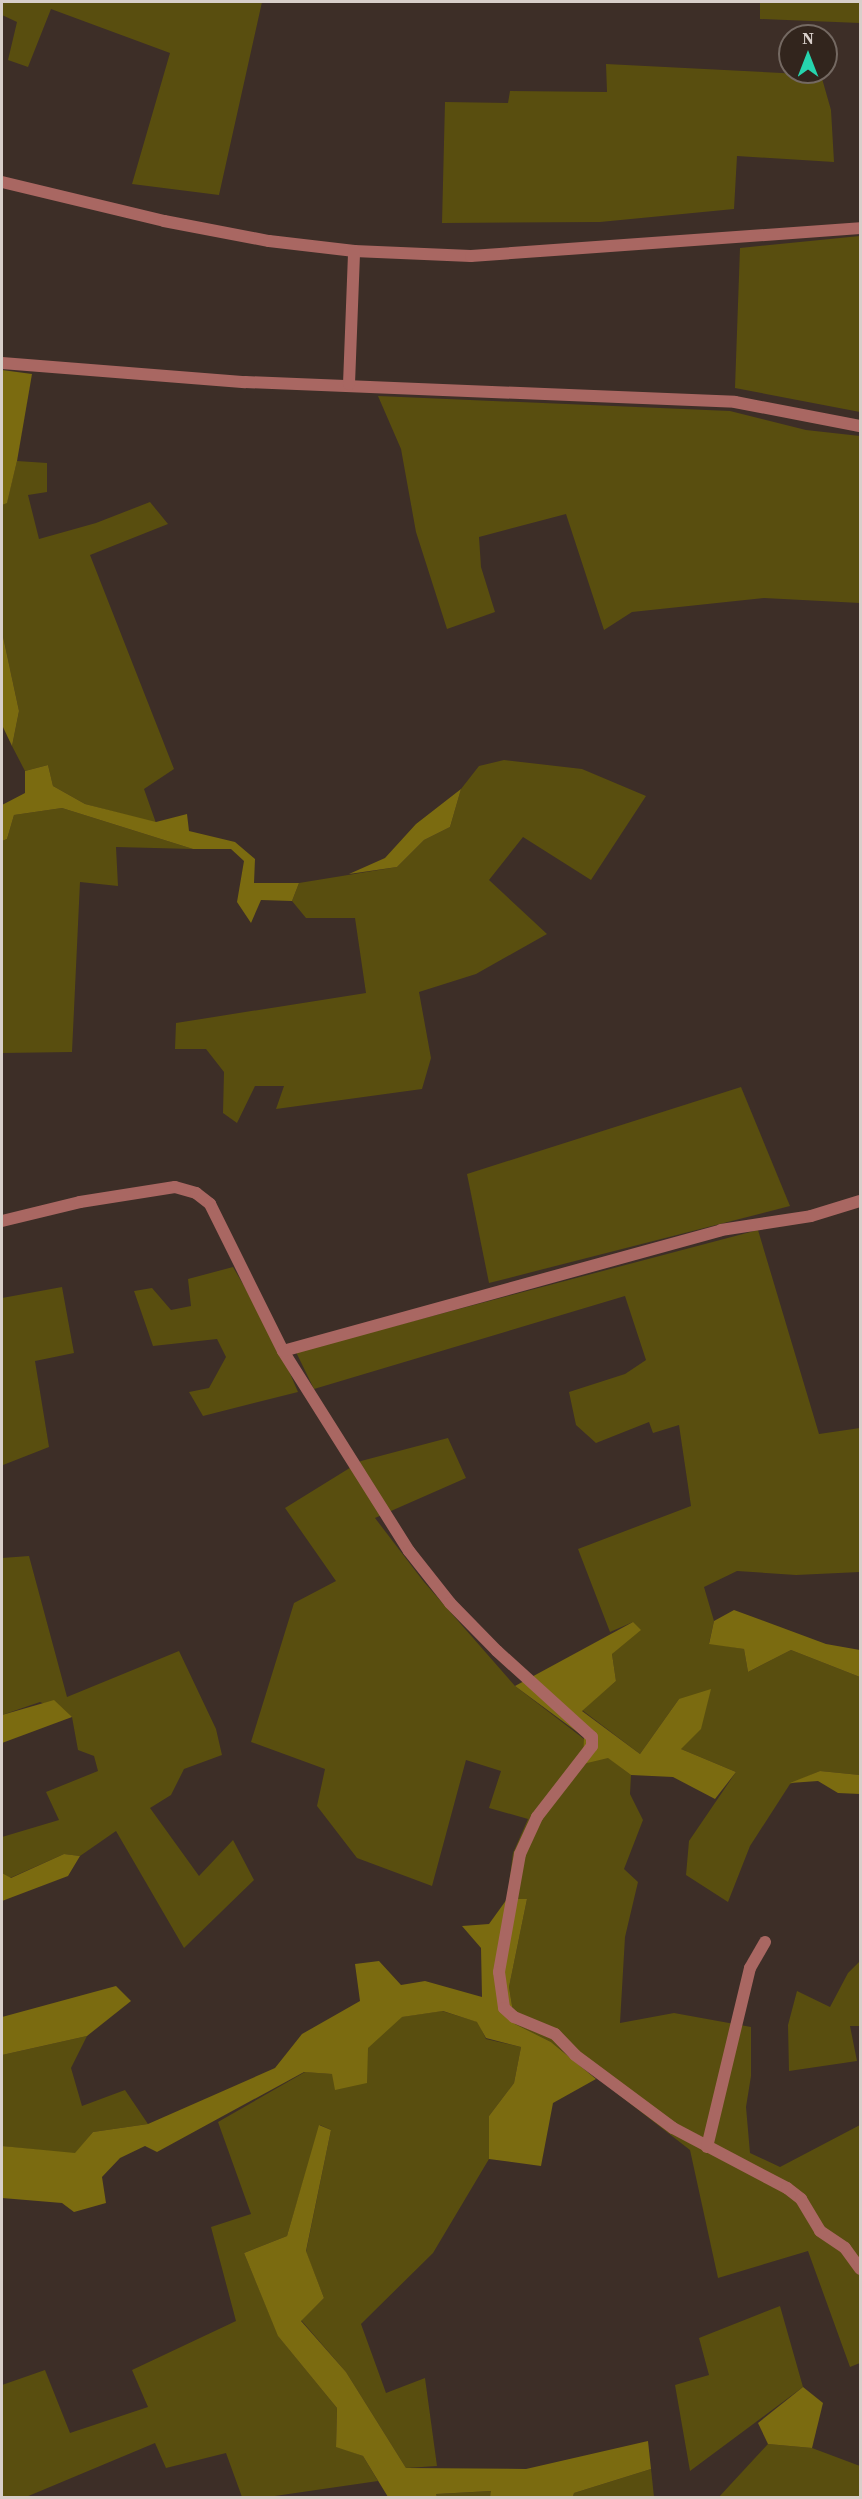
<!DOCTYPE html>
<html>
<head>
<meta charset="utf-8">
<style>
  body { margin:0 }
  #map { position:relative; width:862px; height:2499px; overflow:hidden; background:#3d2e27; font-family:"Source Serif 4",serif }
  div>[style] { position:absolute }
  .green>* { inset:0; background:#594e0f }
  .forest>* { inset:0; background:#7b6b10 }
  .minor>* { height:12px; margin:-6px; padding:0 6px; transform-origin:6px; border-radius:6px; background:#a96762 }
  span { translate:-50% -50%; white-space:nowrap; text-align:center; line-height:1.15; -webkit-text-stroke:4.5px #32251d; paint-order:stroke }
  .frame { position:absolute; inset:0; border:3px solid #d8cfca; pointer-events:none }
  .north { position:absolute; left:778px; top:24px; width:60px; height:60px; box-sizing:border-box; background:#32251d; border:2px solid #746962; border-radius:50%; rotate:0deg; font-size:16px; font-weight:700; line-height:24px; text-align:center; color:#d8cfca }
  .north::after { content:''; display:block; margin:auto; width:21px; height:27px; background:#26d5ae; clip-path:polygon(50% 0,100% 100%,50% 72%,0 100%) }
</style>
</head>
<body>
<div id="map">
  <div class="green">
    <i style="clip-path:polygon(2px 2px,262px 2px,219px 195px,132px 184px,170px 53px,51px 9px,28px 67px,8px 60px,17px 22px,2px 15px)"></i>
    <i style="clip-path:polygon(760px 2px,860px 2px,860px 23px,760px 19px)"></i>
    <i style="clip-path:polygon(606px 64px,821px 75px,831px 110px,834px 162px,737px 156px,734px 209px,600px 222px,442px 223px,445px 102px,508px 103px,510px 91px,607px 92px)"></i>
    <i style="clip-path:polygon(860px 236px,860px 412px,735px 388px,740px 248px)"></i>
    <i style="clip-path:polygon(378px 396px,730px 411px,806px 430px,860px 436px,860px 603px,764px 598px,632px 612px,604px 630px,566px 514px,479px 537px,481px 567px,495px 612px,447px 629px,416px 532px,401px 449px)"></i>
    <i style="clip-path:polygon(17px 461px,47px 463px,47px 492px,28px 495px,39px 539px,96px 523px,150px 502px,168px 524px,90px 555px,174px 769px,144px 789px,156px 823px,85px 804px,53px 786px,48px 765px,25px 771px,12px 746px,19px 711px,2px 632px,2px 505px,7px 502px)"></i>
    <i style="clip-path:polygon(504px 760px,582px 769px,646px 796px,591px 880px,523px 837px,489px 880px,547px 934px,476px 974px,419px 992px,431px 1058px,422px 1089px,276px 1109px,284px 1086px,255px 1086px,237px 1123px,223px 1113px,224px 1072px,206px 1049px,175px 1049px,176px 1023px,366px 993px,355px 918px,306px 918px,292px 901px,299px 883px,397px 867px,424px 840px,450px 827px,461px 789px,479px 766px)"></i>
    <i style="clip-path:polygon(62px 808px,193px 849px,116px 847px,118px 886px,80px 882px,72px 1052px,2px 1053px,2px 841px,7px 839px,14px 815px)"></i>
    <i style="clip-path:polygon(741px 1087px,790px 1206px,489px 1283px,467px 1174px)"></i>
    <i style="clip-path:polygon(758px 1230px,819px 1434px,860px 1428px,860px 1572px,796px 1575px,737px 1571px,704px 1587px,714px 1621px,709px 1643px,744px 1649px,748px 1672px,791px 1650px,860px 1677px,860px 1775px,820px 1771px,790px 1784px,750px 1846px,728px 1902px,686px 1875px,689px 1841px,736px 1772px,681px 1749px,679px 1699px,640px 1754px,582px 1710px,616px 1681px,612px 1654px,633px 1622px,610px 1632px,578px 1549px,691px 1506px,679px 1425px,653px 1433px,649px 1422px,596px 1443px,576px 1425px,569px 1392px,625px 1374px,646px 1360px,625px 1296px,314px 1389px,296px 1352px)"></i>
    <i style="clip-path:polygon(233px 1267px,276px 1341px,298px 1392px,203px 1416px,189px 1392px,209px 1388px,226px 1357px,217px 1339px,153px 1346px,134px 1291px,152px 1288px,171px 1310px,191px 1306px,188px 1279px)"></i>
    <i style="clip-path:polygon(62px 1287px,74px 1353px,35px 1361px,49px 1447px,3px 1465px,2px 1298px)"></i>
    <i style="clip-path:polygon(448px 1438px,466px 1478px,375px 1518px,424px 1582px,515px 1686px,631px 1775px,630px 1794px,643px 1820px,624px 1869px,638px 1882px,625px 1937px,620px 2023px,674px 2013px,751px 2027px,751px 2076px,746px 2107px,750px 2153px,780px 2167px,860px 2125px,860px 2363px,850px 2367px,808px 2251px,718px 2278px,690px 2150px,551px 2042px,515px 2024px,509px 1987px,527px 1899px,507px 1899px,513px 1853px,528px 1819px,489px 1808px,501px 1771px,466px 1760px,432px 1886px,357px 1858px,317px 1806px,325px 1769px,251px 1742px,294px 1603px,336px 1581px,285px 1508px,361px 1461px)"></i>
    <i style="clip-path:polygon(29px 1556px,67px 1697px,179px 1651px,216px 1729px,222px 1755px,184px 1769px,171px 1795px,150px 1808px,199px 1876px,233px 1840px,254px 1880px,184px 1948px,116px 1831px,80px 1856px,64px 1854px,10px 1878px,2px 1873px,2px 1837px,59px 1820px,46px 1792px,98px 1771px,94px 1756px,78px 1750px,72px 1717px,40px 1702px,2px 1715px,2px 1558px)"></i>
    <i style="clip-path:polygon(860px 1961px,860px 2026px,850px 2026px,857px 2061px,789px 2071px,788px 2025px,797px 1991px,830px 2007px,848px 1973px)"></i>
    <i style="clip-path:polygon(442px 2011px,478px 2022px,486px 2039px,521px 2047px,514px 2083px,489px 2116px,489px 2159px,433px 2253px,361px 2324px,386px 2393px,425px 2378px,437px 2466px,406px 2468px,346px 2372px,301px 2320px,324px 2298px,306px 2252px,331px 2130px,320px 2125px,287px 2236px,244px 2253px,279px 2337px,337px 2408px,336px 2446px,363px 2456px,378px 2481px,268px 2497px,242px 2497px,226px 2453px,166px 2468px,155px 2443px,26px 2497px,2px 2497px,2px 2385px,45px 2370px,70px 2433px,148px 2407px,132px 2370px,236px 2321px,211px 2227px,251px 2214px,218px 2122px,305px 2072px,332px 2074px,401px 2017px)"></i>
    <i style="clip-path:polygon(87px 2036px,71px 2068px,82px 2106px,125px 2090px,148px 2124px,93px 2132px,75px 2154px,2px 2146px,2px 2055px)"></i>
    <i style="clip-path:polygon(780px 2306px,803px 2387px,690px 2471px,675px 2385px,709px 2375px,699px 2338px)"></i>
    <i style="clip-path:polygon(768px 2444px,812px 2448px,860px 2466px,860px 2497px,718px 2498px)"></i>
    <i style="clip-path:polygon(651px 2469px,654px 2497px,573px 2498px,574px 2493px)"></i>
    <i style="clip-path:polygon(492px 2491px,490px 2497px,437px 2497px,436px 2494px)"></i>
  </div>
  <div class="forest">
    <i style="clip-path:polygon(2px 370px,32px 374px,17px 461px,7px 503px,2px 505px)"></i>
    <i style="clip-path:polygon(2px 632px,19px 711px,12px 746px,2px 725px)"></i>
    <i style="clip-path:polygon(48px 765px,53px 786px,85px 804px,156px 822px,187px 814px,189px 831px,235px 842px,255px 859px,254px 883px,299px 883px,292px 901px,261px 900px,251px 923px,237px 902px,244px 861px,231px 849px,193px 849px,62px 808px,14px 815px,7px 839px,2px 841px,2px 805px,25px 793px,25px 771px)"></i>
    <i style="clip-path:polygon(461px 789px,450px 827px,424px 840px,397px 867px,349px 874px,385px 858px,416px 824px)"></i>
    <i style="clip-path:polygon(734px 1610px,826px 1644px,860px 1650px,860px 1677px,791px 1650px,748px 1672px,744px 1649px,709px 1644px,714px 1621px)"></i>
    <i style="clip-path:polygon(633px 1622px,641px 1630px,612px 1654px,616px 1681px,582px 1711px,640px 1754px,679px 1699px,711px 1689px,701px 1729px,681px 1749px,736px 1772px,715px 1799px,673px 1777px,631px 1775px,608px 1758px,583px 1764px,584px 1737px,515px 1686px)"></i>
    <i style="clip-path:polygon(54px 1700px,72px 1717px,2px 1743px,2px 1715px)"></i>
    <i style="clip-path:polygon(820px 1771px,860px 1775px,860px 1794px,838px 1793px,818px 1781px,790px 1783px)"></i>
    <i style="clip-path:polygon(64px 1854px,80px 1856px,68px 1876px,2px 1901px,2px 1873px,11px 1878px)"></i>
    <i style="clip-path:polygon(507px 1899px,527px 1899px,509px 1987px,515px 2024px,551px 2042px,596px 2079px,553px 2103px,541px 2166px,489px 2159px,489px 2116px,514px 2083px,521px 2047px,486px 2038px,477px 2022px,443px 2011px,402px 2017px,368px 2048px,367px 2083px,335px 2090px,332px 2074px,304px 2072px,157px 2152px,145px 2146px,120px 2158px,102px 2177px,106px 2203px,74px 2212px,62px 2203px,2px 2198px,2px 2146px,75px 2153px,93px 2132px,148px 2124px,275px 2068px,302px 2034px,360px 2001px,355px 1964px,379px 1961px,401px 1985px,425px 1981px,482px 1997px,481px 1948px,462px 1926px,489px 1924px)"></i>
    <i style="clip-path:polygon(116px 1986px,131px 2001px,87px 2036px,2px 2055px,2px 2017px)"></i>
    <i style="clip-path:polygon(319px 2125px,331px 2130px,306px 2251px,324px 2298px,301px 2321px,346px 2372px,406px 2468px,526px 2469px,648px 2441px,651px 2469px,574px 2493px,573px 2497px,490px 2497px,491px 2491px,436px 2494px,437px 2497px,388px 2497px,363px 2456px,336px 2447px,337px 2408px,278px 2336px,244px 2253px,287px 2236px)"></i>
    <i style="clip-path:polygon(803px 2387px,823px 2403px,812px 2448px,768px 2444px,758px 2423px)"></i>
  </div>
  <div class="minor">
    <i style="left:2px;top:182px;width:167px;rotate:13.5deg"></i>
    <i style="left:164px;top:221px;width:107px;rotate:10.8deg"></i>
    <i style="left:269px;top:241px;width:86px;rotate:6.7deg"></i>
    <i style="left:354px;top:251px;width:117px;rotate:2.4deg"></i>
    <i style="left:471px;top:256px;width:390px;rotate:-4.1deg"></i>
    <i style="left:2px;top:363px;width:244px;rotate:4.5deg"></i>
    <i style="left:245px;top:382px;width:490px;rotate:2.3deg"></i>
    <i style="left:735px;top:402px;width:127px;rotate:10.9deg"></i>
    <i style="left:349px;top:384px;width:133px;rotate:-87.8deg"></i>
    <i style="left:2px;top:1221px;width:80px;rotate:-13.7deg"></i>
    <i style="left:80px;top:1202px;width:96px;rotate:-9deg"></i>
    <i style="left:175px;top:1187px;width:22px;rotate:16deg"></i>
    <i style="left:196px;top:1193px;width:18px;rotate:38deg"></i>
    <i style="left:210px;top:1204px;width:164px;rotate:63.6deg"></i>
    <i style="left:283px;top:1351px;width:236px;rotate:57.8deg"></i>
    <i style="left:409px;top:1551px;width:66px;rotate:51.7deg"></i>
    <i style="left:450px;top:1603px;width:67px;rotate:45.6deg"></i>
    <i style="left:497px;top:1651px;width:128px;rotate:42.2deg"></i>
    <i style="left:592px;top:1737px;width:9px;rotate:90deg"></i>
    <i style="left:592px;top:1746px;width:90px;rotate:127.8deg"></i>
    <i style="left:537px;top:1817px;width:41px;rotate:114.7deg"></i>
    <i style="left:520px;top:1854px;width:120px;rotate:100.1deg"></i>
    <i style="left:499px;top:1972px;width:36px;rotate:82deg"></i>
    <i style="left:504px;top:2008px;width:13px;rotate:42deg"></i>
    <i style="left:514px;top:2017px;width:44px;rotate:22.5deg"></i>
    <i style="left:555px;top:2034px;width:29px;rotate:46deg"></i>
    <i style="left:575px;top:2055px;width:122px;rotate:36.7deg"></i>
    <i style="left:673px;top:2128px;width:129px;rotate:27.8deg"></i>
    <i style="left:787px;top:2188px;width:18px;rotate:38deg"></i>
    <i style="left:801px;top:2199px;width:37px;rotate:59deg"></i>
    <i style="left:820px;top:2231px;width:30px;rotate:34deg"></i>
    <i style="left:845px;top:2248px;width:26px;rotate:54deg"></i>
    <i style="left:283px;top:1351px;width:454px;rotate:-15.4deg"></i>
    <i style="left:721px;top:1230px;width:91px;rotate:-8.8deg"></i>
    <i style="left:811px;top:1216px;width:51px;rotate:-17deg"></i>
    <i style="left:707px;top:2147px;width:184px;rotate:-76.5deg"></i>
    <i style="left:750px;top:1968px;width:30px;rotate:-60deg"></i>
  </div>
  <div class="frame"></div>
  <div class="north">N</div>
</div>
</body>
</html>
